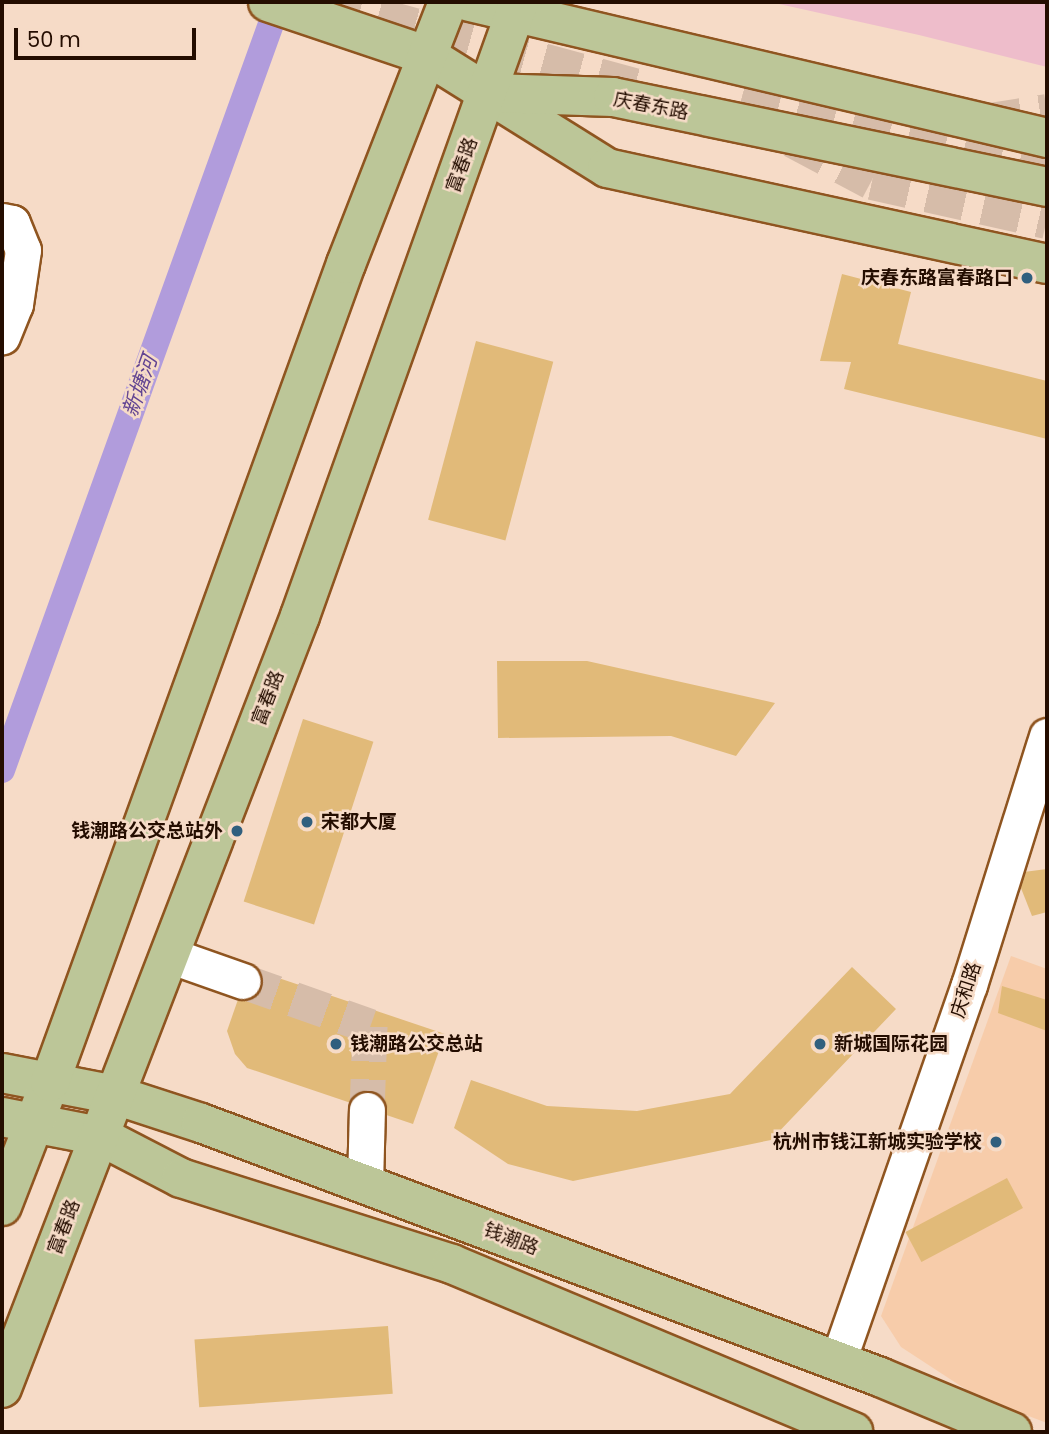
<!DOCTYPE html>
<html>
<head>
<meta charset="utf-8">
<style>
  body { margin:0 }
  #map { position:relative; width:1049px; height:1434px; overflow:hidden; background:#f6dbc7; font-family:Poppins,"Noto Sans SC",sans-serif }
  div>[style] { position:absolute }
  .built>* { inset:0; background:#f7ccaa }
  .green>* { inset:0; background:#eebdcb }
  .canal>* { height:26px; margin:-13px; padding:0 13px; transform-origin:13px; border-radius:13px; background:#b19cdc }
  .building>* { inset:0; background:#e1ba79; transform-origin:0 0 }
  .minor-tunnel>* { height:35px; margin-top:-17.5px; transform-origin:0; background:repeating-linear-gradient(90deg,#d6bca9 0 35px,transparent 0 53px) }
  .major-tunnel>* { height:38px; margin-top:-19px; transform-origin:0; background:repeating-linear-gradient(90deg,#d6bca9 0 38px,transparent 0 57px) }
  .roads { filter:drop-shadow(2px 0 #8f5520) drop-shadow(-2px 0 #8f5520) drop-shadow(0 2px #8f5520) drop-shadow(0 -2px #8f5520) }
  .minor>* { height:35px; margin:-17.5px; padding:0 17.5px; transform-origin:17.5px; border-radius:17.5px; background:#fff }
  .major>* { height:38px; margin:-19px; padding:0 19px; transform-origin:19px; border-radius:19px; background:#bcc698 }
  .dots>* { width:19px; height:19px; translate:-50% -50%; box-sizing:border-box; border:4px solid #f6dbc7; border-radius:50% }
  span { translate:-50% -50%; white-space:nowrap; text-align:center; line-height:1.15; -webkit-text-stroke:5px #f6dbc7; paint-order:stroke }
  .street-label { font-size:19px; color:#240d00 }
  .poi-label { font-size:19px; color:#240d00; font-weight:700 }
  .right { translate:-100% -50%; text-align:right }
  .left { translate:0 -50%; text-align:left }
  .water-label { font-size:21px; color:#624492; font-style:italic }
  .frame { position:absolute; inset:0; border:4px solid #240d00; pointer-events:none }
  .scale { position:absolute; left:14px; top:28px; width:182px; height:32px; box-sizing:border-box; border:4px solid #240d00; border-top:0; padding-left:9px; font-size:21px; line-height:24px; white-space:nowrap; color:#240d00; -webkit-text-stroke:5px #f6dbc7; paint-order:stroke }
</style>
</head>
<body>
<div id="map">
  <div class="built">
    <i style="clip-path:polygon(1011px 956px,1047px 969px,1047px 1423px,976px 1396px,901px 1347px,881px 1316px)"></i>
  </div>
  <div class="green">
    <i style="clip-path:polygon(770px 2px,1047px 2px,1047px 67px,919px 35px)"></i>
  </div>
  <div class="canal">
    <i style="left:2px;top:770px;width:816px;rotate:-70.17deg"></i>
  </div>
  <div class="building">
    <i style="clip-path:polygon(842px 274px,911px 292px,898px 344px,1047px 381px,1047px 439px,844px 389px,851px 362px,820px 361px)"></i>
    <i style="left:476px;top:341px;width:80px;height:185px;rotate:15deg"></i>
    <i style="clip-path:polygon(497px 661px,587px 661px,775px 703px,736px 756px,671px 736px,498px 738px)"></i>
    <i style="left:303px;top:719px;width:74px;height:192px;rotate:18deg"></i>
    <i style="clip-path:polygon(1047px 869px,1047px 912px,1032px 916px,1015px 873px)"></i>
    <i style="clip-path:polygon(852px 967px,896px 1009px,771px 1140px,573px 1181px,508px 1164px,454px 1128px,471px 1080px,547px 1106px,637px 1111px,730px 1094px)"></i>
    <i style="clip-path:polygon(249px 968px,445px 1034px,413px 1124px,247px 1068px,235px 1054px,227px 1031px)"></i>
    <i style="clip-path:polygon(1002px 986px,1047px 1000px,1047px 1031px,998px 1013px)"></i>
    <i style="left:1007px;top:1178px;width:34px;height:115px;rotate:62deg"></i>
    <i style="left:388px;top:1326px;width:68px;height:194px;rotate:86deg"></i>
  </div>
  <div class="minor-tunnel">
    <i style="left:243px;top:981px;width:135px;rotate:19.5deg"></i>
    <i style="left:370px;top:1026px;width:84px;rotate:92deg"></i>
  </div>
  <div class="major-tunnel">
    <i style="left:323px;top:2px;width:337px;rotate:15.3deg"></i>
    <i style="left:745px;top:85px;width:312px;rotate:14.8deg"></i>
    <i style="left:984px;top:123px;width:64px;rotate:-9deg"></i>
    <i style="left:793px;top:139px;width:89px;rotate:28deg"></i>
    <i style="left:872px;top:181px;width:179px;rotate:12.6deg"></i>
  </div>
  <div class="roads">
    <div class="minor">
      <i style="left:2px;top:221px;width:10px;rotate:11deg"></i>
      <i style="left:12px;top:223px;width:29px;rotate:68deg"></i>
      <i style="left:23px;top:250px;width:55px;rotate:98.4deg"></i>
      <i style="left:15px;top:304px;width:35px;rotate:112deg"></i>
      <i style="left:169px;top:955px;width:78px;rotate:19.4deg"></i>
      <i style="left:365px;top:1184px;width:74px;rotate:-88.5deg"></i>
      <i style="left:838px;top:1361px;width:398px;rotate:-70.8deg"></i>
      <i style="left:969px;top:985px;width:261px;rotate:-72.6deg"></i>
    </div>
    <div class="major">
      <i style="left:268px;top:2px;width:169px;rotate:18.6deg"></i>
      <i style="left:428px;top:56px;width:211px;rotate:32deg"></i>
      <i style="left:607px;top:168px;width:450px;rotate:12.3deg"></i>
      <i style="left:470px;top:2px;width:593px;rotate:13.26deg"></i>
      <i style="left:491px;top:93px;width:122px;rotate:1.9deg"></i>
      <i style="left:613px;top:97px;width:443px;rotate:11.7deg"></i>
      <i style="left:2px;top:1073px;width:115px;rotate:11deg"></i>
      <i style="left:115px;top:1095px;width:90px;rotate:18deg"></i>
      <i style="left:201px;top:1123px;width:725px;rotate:20.51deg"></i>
      <i style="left:880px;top:1377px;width:143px;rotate:22.6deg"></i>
      <i style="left:2px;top:1117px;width:100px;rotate:11deg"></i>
      <i style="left:100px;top:1136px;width:91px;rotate:27.4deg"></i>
      <i style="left:181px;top:1178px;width:284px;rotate:17.6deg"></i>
      <i style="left:452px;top:1264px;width:435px;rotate:22.7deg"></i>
      <i style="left:2px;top:1206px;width:133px;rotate:-68.8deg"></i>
      <i style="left:50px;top:1082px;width:870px;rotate:-70.11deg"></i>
      <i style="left:346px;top:264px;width:281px;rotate:-68.7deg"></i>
      <i style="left:2px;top:1388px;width:828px;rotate:-68.89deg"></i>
      <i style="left:300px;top:616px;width:652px;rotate:-70.37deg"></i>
    </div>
  </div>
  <div class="dots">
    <i style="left:1027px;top:278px;background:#305f7e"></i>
    <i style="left:307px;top:822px;background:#305f7e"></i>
    <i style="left:237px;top:831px;background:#305f7e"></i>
    <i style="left:336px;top:1044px;background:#305f7e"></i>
    <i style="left:820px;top:1044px;background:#305f7e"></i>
    <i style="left:996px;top:1142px;background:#305f7e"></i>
  </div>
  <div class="street-label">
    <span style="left:651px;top:106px;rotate:11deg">庆春东路</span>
    <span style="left:462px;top:165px;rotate:-70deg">富春路</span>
    <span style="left:268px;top:698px;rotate:-69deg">富春路</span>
    <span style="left:966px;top:990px;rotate:-72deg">庆和路</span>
    <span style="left:64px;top:1227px;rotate:-69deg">富春路</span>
    <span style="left:511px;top:1239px;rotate:21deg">钱潮路</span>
  </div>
  <div class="poi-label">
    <span class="right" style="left:1013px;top:278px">庆春东路富春路口</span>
    <span class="left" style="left:321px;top:822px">宋都大厦</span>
    <span class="right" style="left:223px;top:831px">钱潮路公交总站外</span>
    <span class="left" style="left:350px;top:1044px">钱潮路公交总站</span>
    <span class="left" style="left:834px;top:1044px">新城国际花园</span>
    <span class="right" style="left:982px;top:1142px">杭州市钱江新城实验学校</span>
  </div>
  <div class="water-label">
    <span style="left:140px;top:386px;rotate:-70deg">新塘河</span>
  </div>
  <div class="frame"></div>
  <div class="scale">50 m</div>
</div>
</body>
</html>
